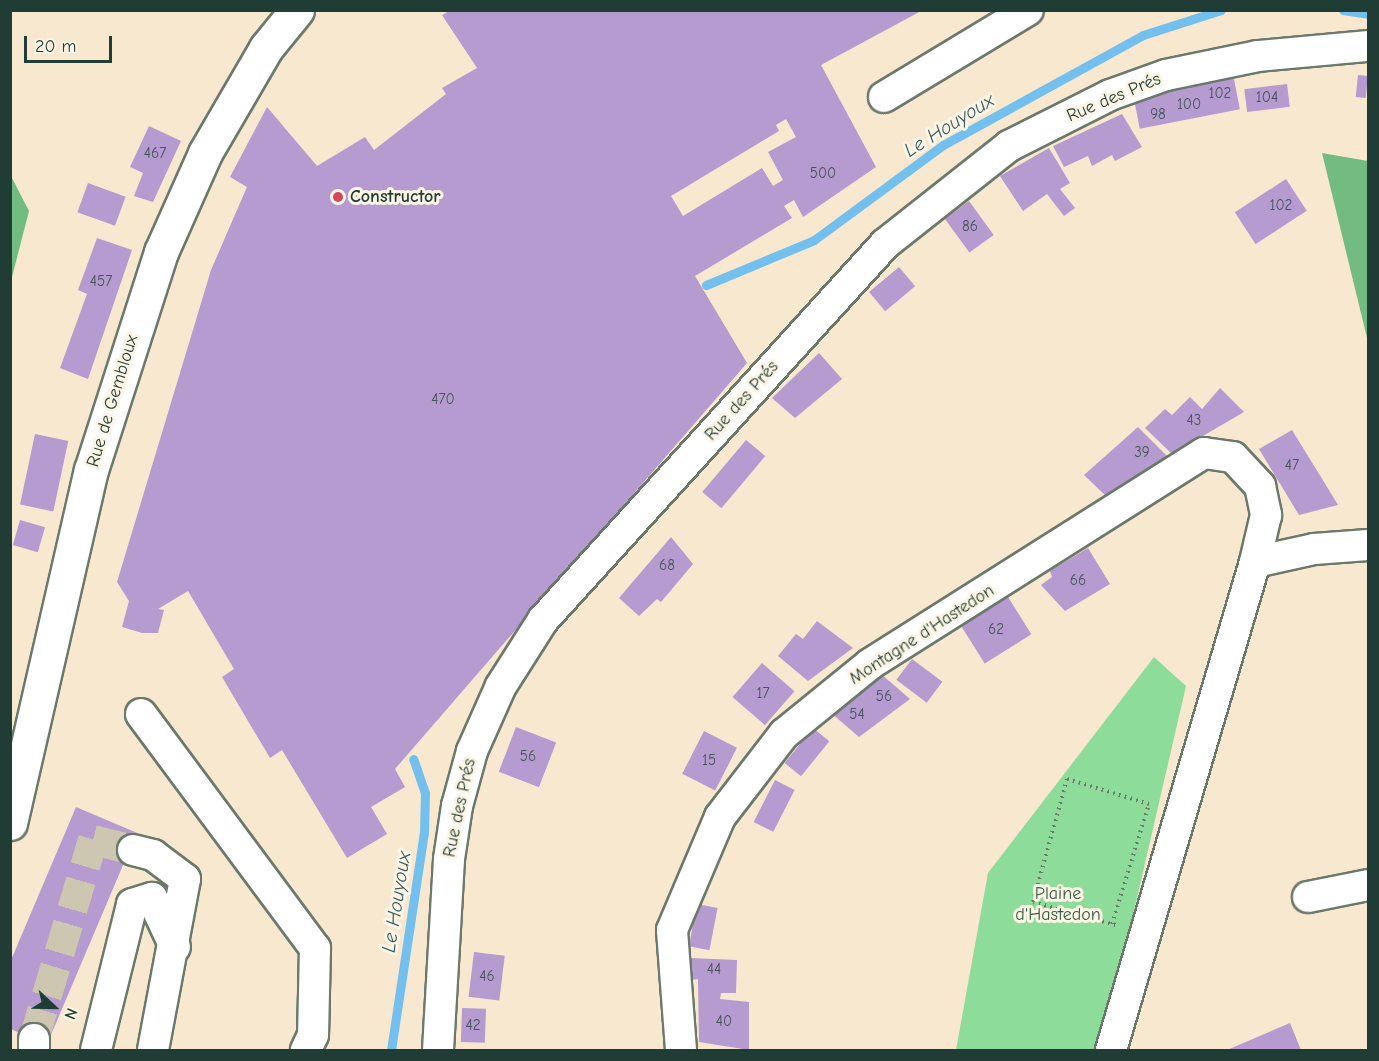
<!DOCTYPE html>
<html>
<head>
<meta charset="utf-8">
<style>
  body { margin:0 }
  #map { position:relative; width:1379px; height:1061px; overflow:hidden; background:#f8e8d0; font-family:"Comic Neue",sans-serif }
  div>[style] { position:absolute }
  .green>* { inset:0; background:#8edc9a }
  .forest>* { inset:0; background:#72bc82 }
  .stream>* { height:9px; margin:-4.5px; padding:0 4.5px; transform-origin:4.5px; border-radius:4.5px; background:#73bfed }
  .building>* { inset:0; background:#b59bcf; transform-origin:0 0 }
  .minor-tunnel>* { height:30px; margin-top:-15px; transform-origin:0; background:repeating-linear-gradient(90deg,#cdc6b1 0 30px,transparent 0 45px) }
  .path>* { height:4px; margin-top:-2px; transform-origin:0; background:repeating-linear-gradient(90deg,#6b796b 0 1.5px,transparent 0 6px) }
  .roads { filter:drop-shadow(2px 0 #6b796b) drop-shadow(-2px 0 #6b796b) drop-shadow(0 2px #6b796b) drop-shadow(0 -2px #6b796b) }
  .minor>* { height:30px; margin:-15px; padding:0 15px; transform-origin:15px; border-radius:15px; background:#fff }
  .major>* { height:33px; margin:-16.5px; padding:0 16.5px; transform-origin:16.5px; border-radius:16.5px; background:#fff }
  .dots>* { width:16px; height:16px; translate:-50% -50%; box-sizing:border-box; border:3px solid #fcf5e5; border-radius:50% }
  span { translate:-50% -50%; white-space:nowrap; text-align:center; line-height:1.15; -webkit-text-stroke:6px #fcf5e5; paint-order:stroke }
  .number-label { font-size:15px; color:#44545b }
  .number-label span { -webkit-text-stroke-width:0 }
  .street-label { font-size:18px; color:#1f3d34 }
  .poi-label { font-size:18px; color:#1f3d34; font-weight:700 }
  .left { translate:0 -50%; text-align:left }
  .park-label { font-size:18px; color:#355d48 }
  .water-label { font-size:20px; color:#345e62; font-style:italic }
  .frame { position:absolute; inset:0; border:12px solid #1f3d34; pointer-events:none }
  .north { position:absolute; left:24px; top:977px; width:60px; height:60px; -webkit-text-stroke:4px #fcf5e5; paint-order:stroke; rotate:112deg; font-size:16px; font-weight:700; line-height:24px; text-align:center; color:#1f3d34 }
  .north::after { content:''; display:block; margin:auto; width:21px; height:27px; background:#1f3d34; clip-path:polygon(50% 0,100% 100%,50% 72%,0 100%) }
  .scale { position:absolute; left:24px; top:36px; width:88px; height:27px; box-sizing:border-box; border:3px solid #1f3d34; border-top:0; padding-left:8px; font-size:18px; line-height:21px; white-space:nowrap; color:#1f3d34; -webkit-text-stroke:4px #fcf5e5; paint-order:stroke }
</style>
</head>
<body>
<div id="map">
  <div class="green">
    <i style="clip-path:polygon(1154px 657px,1186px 686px,1131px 924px,1094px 1050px,956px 1050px,988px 873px)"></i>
  </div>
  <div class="forest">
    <i style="clip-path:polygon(1322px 153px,1368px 161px,1368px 342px)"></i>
    <i style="clip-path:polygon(11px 176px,29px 211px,11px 281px)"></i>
  </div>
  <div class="stream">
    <i style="left:1343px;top:10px;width:25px;rotate:9deg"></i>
    <i style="left:706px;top:285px;width:117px;rotate:-22.6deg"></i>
    <i style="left:814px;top:240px;width:160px;rotate:-36.4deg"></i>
    <i style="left:943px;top:145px;width:228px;rotate:-28.8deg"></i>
    <i style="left:1143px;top:35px;width:82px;rotate:-17.8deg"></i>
    <i style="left:391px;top:1050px;width:219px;rotate:-81.4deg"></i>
    <i style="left:424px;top:833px;width:40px;rotate:-88.6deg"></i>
    <i style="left:425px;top:793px;width:36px;rotate:-109deg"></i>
  </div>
  <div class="building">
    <i style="clip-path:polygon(evenodd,451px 10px,923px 10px,821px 65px,876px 167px,803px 217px,794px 200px,784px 206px,792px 218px,695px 276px,747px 363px,395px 769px,405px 787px,371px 807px,387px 834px,347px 858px,282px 750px,270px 758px,222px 677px,234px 669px,188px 591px,158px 609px,164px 610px,158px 633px,142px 633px,122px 627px,129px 601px,117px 582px,211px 270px,247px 187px,230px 177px,267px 107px,317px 166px,365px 137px,374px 150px,446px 94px,442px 88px,477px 68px,442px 15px,451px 10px,786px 119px,796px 137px,768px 152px,783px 180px,773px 186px,762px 168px,683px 216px,671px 196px,779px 131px,776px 125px,786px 119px)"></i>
    <i style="left:1233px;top:74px;width:36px;height:102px;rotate:79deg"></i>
    <i style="left:1358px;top:75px;width:10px;height:22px;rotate:6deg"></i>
    <i style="left:1287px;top:84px;width:23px;height:43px;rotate:83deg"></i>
    <i style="clip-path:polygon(1122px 114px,1142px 147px,1115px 161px,1112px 155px,1092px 166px,1088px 156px,1064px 167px,1053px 146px)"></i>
    <i style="clip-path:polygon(149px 126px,181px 141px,153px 202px,134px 196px,143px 173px,130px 167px)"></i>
    <i style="clip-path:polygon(1049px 148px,1070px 183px,1060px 189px,1075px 208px,1064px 216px,1047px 194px,1023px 211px,1000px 176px)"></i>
    <i style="left:1286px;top:179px;width:38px;height:61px;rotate:57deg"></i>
    <i style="left:88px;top:183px;width:40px;height:31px;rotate:20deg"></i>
    <i style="left:969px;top:201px;width:42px;height:30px;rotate:54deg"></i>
    <i style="clip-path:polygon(97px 238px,132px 250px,88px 379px,60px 368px,87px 294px,78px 290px)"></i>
    <i style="left:899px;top:267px;width:25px;height:39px;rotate:50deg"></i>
    <i style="clip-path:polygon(819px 353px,842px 379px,795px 418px,772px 398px)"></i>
    <i style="clip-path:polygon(1220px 388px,1244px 412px,1172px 454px,1145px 428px,1165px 409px,1172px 415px,1190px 397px,1202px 409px)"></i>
    <i style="clip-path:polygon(1138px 427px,1168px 457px,1109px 499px,1084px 475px)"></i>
    <i style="clip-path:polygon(1292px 430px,1324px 482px,1338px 505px,1299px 515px,1259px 449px)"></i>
    <i style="left:35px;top:434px;width:34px;height:72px;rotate:12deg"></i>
    <i style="left:746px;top:440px;width:25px;height:68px;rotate:40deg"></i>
    <i style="left:20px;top:520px;width:26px;height:26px;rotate:16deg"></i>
    <i style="clip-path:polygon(671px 537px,693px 564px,661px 602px,657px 599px,639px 616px,619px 598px)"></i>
    <i style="clip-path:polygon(1088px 548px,1110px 584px,1065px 611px,1041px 585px,1052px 577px,1050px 571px)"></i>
    <i style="left:1008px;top:597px;width:44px;height:55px;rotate:58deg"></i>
    <i style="clip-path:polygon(817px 621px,853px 648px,808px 681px,778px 656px,796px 634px,803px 639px)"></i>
    <i style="left:912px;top:659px;width:38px;height:26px;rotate:37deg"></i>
    <i style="left:762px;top:663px;width:43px;height:45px;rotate:41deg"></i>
    <i style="clip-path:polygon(881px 674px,910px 699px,859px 737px,830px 712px)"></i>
    <i style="left:516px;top:727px;width:43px;height:48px;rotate:21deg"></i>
    <i style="left:813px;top:728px;width:21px;height:45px;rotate:39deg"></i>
    <i style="left:704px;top:731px;width:37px;height:48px;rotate:27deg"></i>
    <i style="left:775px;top:780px;width:22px;height:47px;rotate:27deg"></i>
    <i style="left:76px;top:807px;width:66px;height:230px;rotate:23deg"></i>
    <i style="left:697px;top:904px;width:21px;height:43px;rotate:11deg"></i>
    <i style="left:474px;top:952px;width:31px;height:45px;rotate:7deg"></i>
    <i style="clip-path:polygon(690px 958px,737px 960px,736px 993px,721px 993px,720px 999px,749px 1002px,749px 1050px,699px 1042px,698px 979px,691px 980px)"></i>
    <i style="left:462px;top:1008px;width:24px;height:34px;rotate:2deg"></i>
    <i style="clip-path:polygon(1290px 1023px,1301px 1050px,1227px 1050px)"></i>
  </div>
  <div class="minor-tunnel">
    <i style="left:34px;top:1039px;width:208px;rotate:-73.5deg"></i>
    <i style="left:93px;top:840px;width:41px;rotate:14deg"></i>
  </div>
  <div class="path">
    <i style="left:1112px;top:924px;width:126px;rotate:-72.9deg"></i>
    <i style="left:1149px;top:804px;width:86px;rotate:-163deg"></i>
    <i style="left:1067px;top:779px;width:128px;rotate:105.5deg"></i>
    <i style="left:1033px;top:902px;width:86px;rotate:15.5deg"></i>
  </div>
  <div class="roads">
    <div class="minor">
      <i style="left:884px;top:97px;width:168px;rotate:-31.1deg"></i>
      <i style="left:141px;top:714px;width:292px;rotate:53.4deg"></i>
      <i style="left:315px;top:948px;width:87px;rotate:91.3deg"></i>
      <i style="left:313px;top:1035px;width:17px;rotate:115deg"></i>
      <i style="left:133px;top:850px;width:21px;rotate:14deg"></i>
      <i style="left:153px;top:855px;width:40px;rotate:37deg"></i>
      <i style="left:185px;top:879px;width:174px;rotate:100.6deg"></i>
      <i style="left:1308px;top:897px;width:61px;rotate:-11.3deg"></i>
      <i style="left:34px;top:1050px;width:11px;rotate:-90deg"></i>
      <i style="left:96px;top:1050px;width:150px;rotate:-76.1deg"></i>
      <i style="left:132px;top:904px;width:21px;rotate:-17deg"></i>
      <i style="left:152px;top:898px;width:54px;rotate:64.9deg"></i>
      <i style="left:438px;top:1050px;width:191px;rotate:-86.7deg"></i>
      <i style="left:449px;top:859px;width:54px;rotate:-81.4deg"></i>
      <i style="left:457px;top:806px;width:57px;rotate:-74.7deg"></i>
      <i style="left:472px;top:751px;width:71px;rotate:-66deg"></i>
      <i style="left:501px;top:686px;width:78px;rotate:-57.5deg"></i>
      <i style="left:543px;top:620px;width:508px;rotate:-47.71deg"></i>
      <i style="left:885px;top:244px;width:158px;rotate:-38.3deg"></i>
      <i style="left:1009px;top:146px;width:113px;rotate:-26.8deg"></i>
      <i style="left:1110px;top:95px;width:59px;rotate:-19.7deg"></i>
      <i style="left:1166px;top:75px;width:94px;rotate:-11.7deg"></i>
      <i style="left:1258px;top:56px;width:110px;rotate:-5.2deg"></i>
      <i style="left:681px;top:1050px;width:120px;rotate:-94.3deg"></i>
      <i style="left:672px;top:930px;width:123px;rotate:-67deg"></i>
      <i style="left:720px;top:817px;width:105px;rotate:-52.4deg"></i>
      <i style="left:784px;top:734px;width:111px;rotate:-39.1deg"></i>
      <i style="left:870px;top:664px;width:395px;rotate:-32.3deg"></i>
      <i style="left:1204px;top:453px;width:29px;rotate:8deg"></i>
      <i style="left:1233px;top:457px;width:40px;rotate:47deg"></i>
      <i style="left:1260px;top:486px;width:30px;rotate:78deg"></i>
      <i style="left:1266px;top:515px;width:48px;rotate:103.2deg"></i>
      <i style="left:1111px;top:1050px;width:509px;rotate:-73.56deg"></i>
      <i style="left:1255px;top:562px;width:60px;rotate:-12.4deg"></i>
      <i style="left:1314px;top:549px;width:54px;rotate:-4.2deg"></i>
    </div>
    <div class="major">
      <i style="left:10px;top:823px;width:362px;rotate:-77.1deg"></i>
      <i style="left:91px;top:470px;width:229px;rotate:-72.2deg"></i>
      <i style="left:161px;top:252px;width:108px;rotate:-66deg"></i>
      <i style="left:205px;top:153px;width:121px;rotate:-59.8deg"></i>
      <i style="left:266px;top:48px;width:49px;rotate:-50.8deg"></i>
    </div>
  </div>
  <div class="dots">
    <i style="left:338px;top:197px;background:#d1495b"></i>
  </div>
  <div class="number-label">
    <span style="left:1220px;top:94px">102</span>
    <span style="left:1267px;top:98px">104</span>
    <span style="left:1189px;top:105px">100</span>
    <span style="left:1158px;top:115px">98</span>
    <span style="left:155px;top:154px">467</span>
    <span style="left:823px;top:174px">500</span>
    <span style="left:1281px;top:206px">102</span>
    <span style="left:970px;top:227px">86</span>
    <span style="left:101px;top:282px">457</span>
    <span style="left:443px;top:400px">470</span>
    <span style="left:1194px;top:421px">43</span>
    <span style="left:1142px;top:453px">39</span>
    <span style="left:1292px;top:466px">47</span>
    <span style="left:667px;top:566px">68</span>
    <span style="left:1078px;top:581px">66</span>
    <span style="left:996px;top:630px">62</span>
    <span style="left:763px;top:694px">17</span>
    <span style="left:884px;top:697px">56</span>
    <span style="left:857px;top:715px">54</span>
    <span style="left:528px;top:757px">56</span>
    <span style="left:709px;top:761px">15</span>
    <span style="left:714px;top:970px">44</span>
    <span style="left:487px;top:977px">46</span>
    <span style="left:724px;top:1022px">40</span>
    <span style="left:473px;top:1026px">42</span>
  </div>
  <div class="street-label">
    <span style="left:1114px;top:98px;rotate:-23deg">Rue des Prés</span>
    <span style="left:113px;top:401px;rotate:-73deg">Rue de Gembloux</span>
    <span style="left:742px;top:401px;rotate:-48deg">Rue des Prés</span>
    <span style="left:922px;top:635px;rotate:-33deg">Montagne d'Hastedon</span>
    <span style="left:460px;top:808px;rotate:-78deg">Rue des Prés</span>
  </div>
  <div class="poi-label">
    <span class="left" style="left:350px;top:197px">Constructor</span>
  </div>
  <div class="park-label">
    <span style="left:1058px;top:905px">Plaine<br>d'Hastedon</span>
  </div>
  <div class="water-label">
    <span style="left:949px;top:125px;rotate:-32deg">Le Houyoux</span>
    <span style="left:396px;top:902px;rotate:-81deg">Le Houyoux</span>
  </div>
  <div class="frame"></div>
  <div class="north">N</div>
  <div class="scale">20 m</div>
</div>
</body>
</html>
